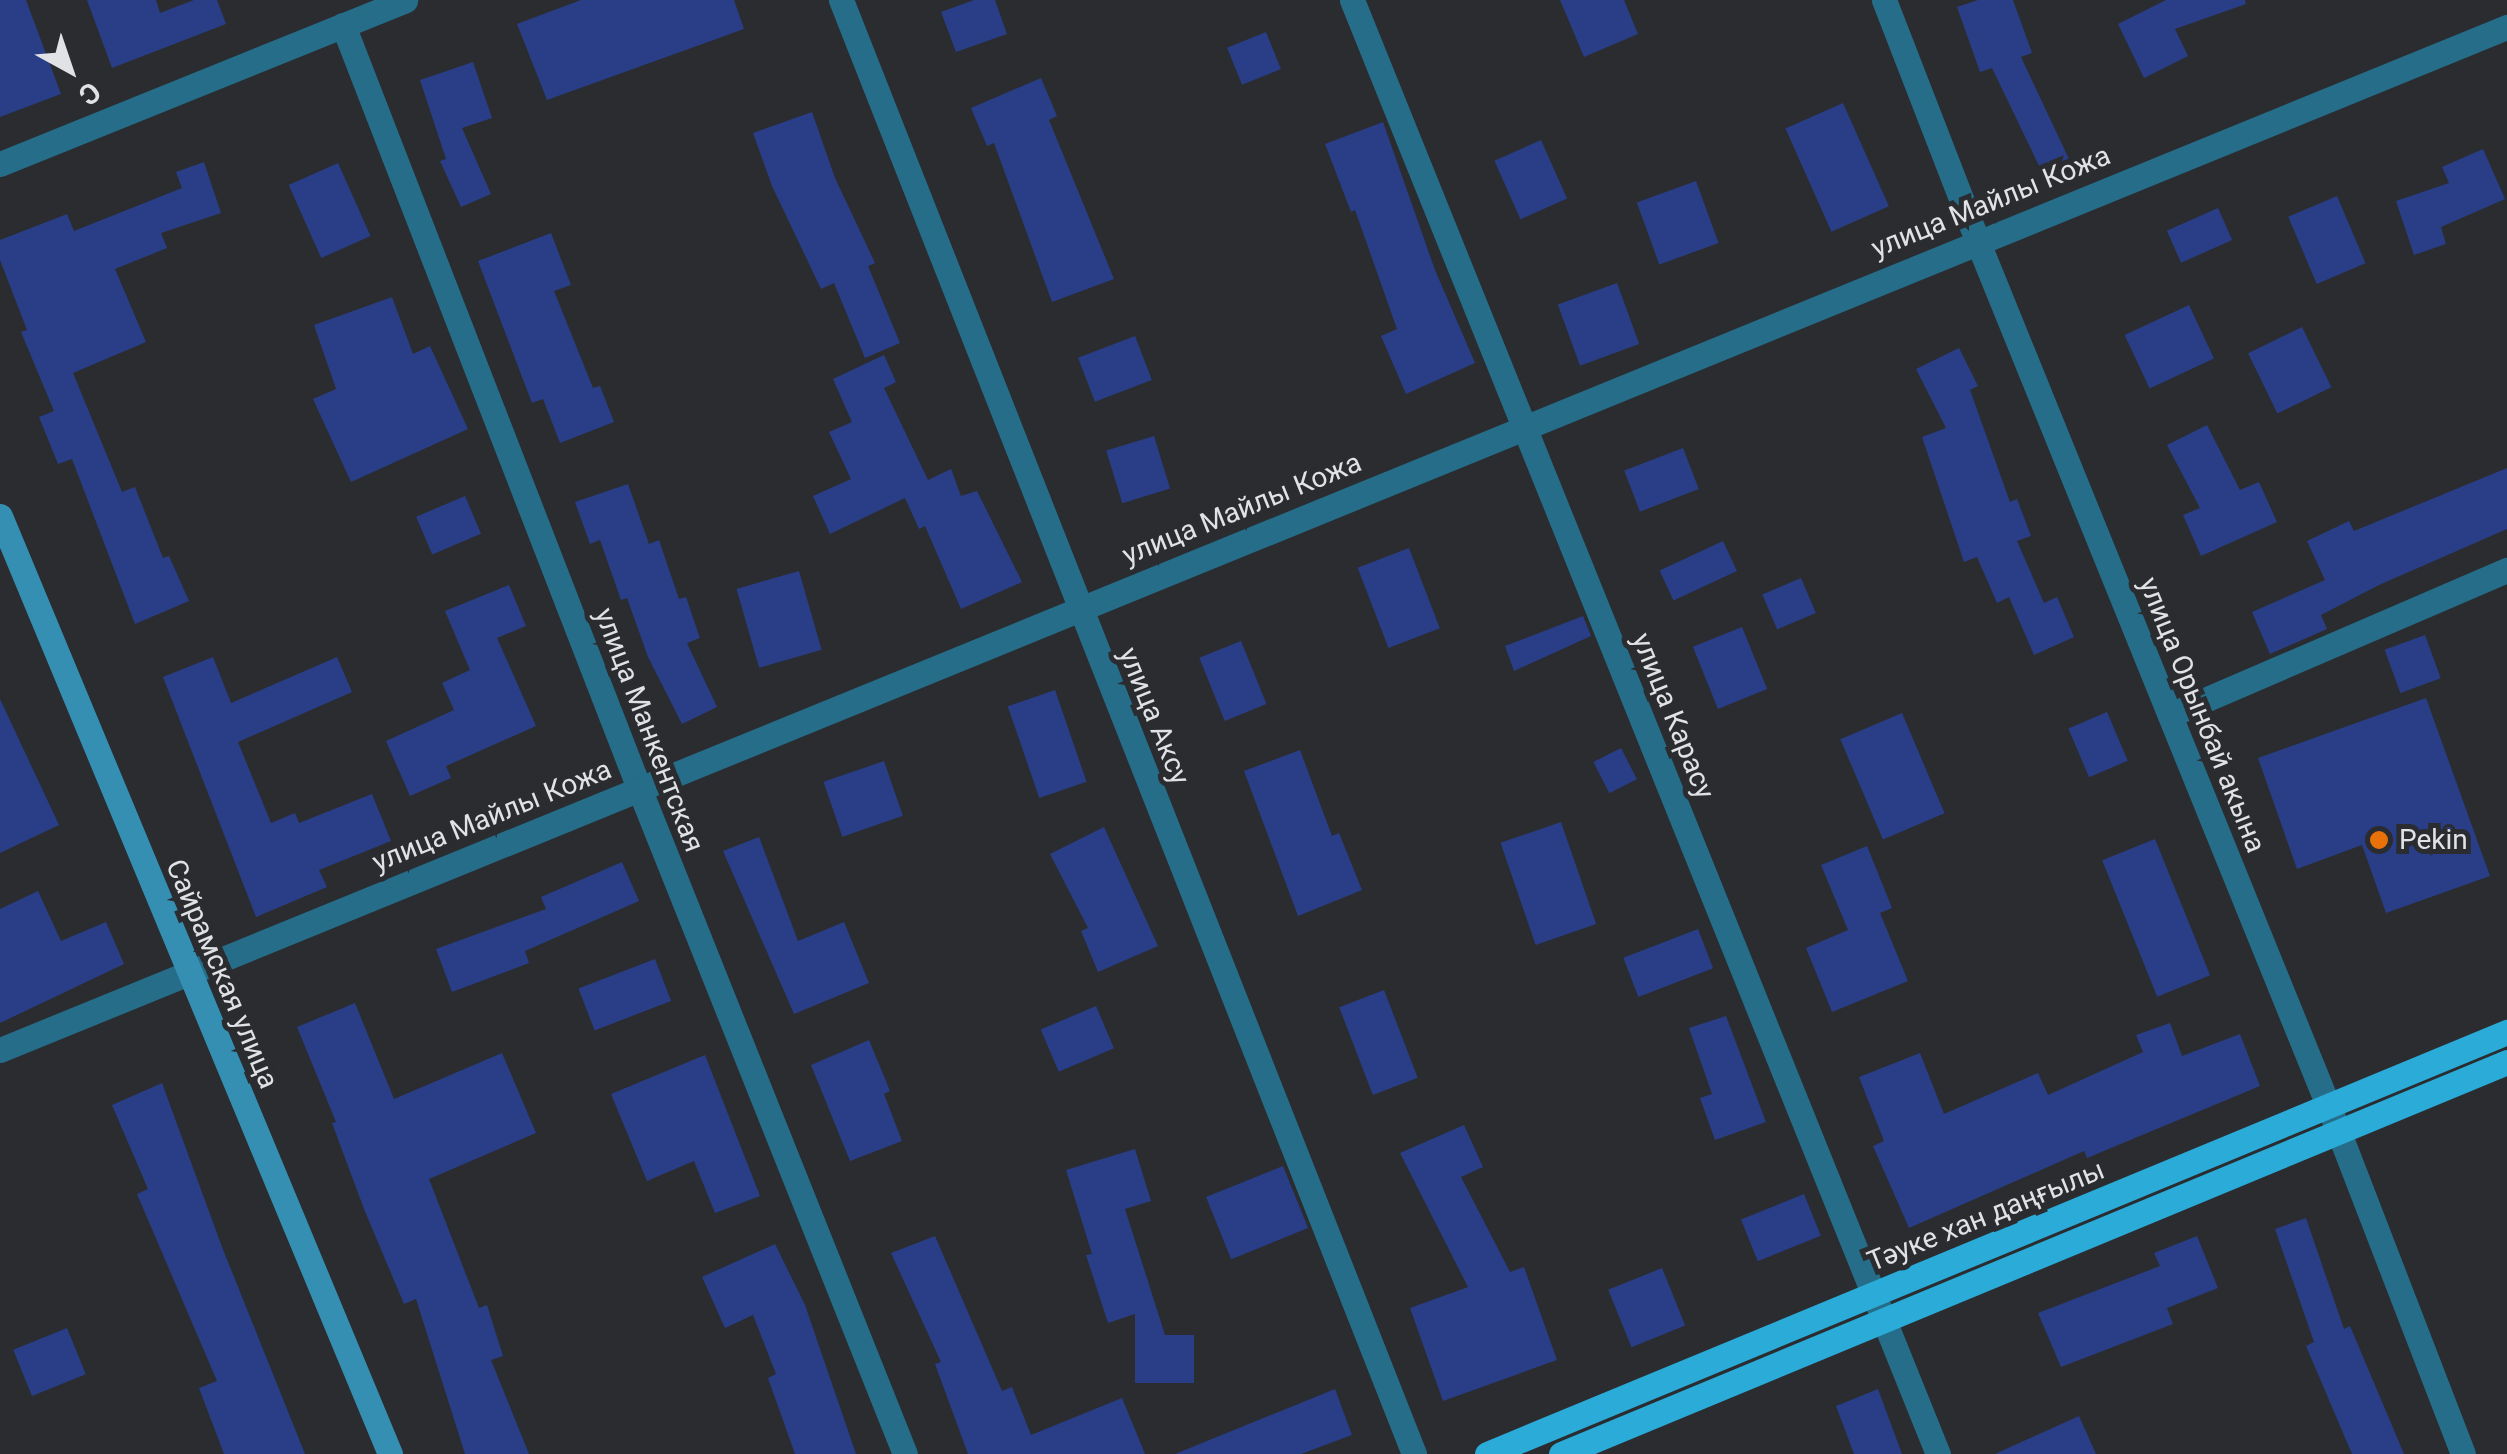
<!DOCTYPE html>
<html>
<head>
<meta charset="utf-8">
<style>
  body { margin:0 }
  #map { position:relative; width:2507px; height:1454px; overflow:hidden; background:#2a2c30; font-family:Roboto,sans-serif }
  div>[style] { position:absolute }
  .building>* { inset:0; background:#293e86; transform-origin:0 0 }
  .minor>* { height:25px; margin:-12.5px; padding:0 12.5px; transform-origin:12.5px; border-radius:12.5px; background:#256d89 }
  .tertiary>* { height:25px; margin:-12.5px; padding:0 12.5px; transform-origin:12.5px; border-radius:12.5px; background:#256d89 }
  .secondary>* { height:25px; margin:-12.5px; padding:0 12.5px; transform-origin:12.5px; border-radius:12.5px; background:#348fb2 }
  .primary>* { height:25px; margin:-12.5px; padding:0 12.5px; transform-origin:12.5px; border-radius:12.5px; background:#2aabd8 }
  .dots>* { width:28px; height:28px; translate:-50% -50%; box-sizing:border-box; border:5px solid #2a2c30; border-radius:50% }
  span { translate:-50% -50%; white-space:nowrap; text-align:center; line-height:1.15; -webkit-text-stroke:10px #2a2c30; paint-order:stroke }
  .street-label { font-size:28px; color:#e0e2e5 }
  .poi-label { font-size:28px; color:#e0e2e5 }
  .left { translate:0 -50%; text-align:left }
  .north { position:absolute; left:20px; top:20px; width:100px; height:100px; -webkit-text-stroke:8px #2a2c30; paint-order:stroke; rotate:140deg; font-size:28px; font-weight:700; line-height:40px; text-align:center; color:#e0e2e5 }
  .north::after { content:''; display:block; margin:auto; width:35px; height:45px; background:#e0e2e5; clip-path:polygon(50% 0,100% 100%,50% 72%,0 100%) }
</style>
</head>
<body>
<div id="map">
  <div class="building">
    <i style="clip-path:polygon(0 0,26px 0,61px 94px,0 117px)"></i>
    <i style="clip-path:polygon(87px 0,156px 0,160px 13px,194px 0,217px 0,226px 24px,112px 68px)"></i>
    <i style="clip-path:polygon(581px 0,734px 0,744px 29px,547px 100px,517px 24px)"></i>
    <i style="clip-path:polygon(974px 0,995px 0,1007px 34px,956px 52px,941px 12px)"></i>
    <i style="clip-path:polygon(1560px 0,1624px 0,1638px 34px,1584px 57px)"></i>
    <i style="clip-path:polygon(1978px 0,2013px 0,2032px 53px,2021px 57px,2069px 159px,2042px 172px,1992px 68px,1980px 72px,1957px 7px)"></i>
    <i style="clip-path:polygon(2166px 0,2245px 0,2246px 4px,2175px 29px,2188px 56px,2144px 78px,2118px 24px)"></i>
    <i style="left:1266px;top:32px;width:40px;height:42px;rotate:68deg"></i>
    <i style="clip-path:polygon(473px 62px,492px 118px,462px 128px,491px 194px,461px 207px,440px 161px,446px 159px,420px 80px)"></i>
    <i style="clip-path:polygon(1041px 78px,1057px 116px,1049px 120px,1114px 279px,1052px 302px,994px 143px,987px 146px,971px 108px)"></i>
    <i style="left:1843px;top:103px;width:113px;height:63px;rotate:66deg"></i>
    <i style="clip-path:polygon(812px 112px,835px 178px,875px 263px,868px 266px,900px 343px,865px 358px,834px 283px,821px 289px,772px 186px,753px 133px)"></i>
    <i style="clip-path:polygon(1383px 122px,1435px 270px,1475px 363px,1406px 394px,1381px 336px,1397px 329px,1355px 210px,1351px 212px,1325px 144px)"></i>
    <i style="left:1541px;top:140px;width:64px;height:51px;rotate:66deg"></i>
    <i style="clip-path:polygon(2483px 149px,2505px 199px,2441px 227px,2446px 244px,2414px 255px,2396px 201px,2449px 183px,2442px 167px)"></i>
    <i style="clip-path:polygon(204px 162px,221px 213px,161px 233px,167px 248px,115px 269px,146px 342px,73px 373px,122px 492px,135px 487px,163px 558px,169px 556px,189px 601px,135px 624px,72px 459px,58px 464px,39px 417px,54px 411px,21px 332px,27px 330px,0 260px,0 240px,67px 214px,74px 231px,182px 188px,176px 172px)"></i>
    <i style="left:338px;top:163px;width:80px;height:54px;rotate:66deg"></i>
    <i style="left:1696px;top:181px;width:66px;height:63px;rotate:70deg"></i>
    <i style="left:2337px;top:196px;width:73px;height:53px;rotate:67deg"></i>
    <i style="left:2218px;top:208px;width:35px;height:56px;rotate:66deg"></i>
    <i style="clip-path:polygon(551px 233px,571px 285px,554px 291px,593px 388px,600px 386px,614px 422px,560px 443px,543px 399px,532px 403px,478px 261px)"></i>
    <i style="left:1617px;top:283px;width:65px;height:63px;rotate:70deg"></i>
    <i style="clip-path:polygon(392px 297px,413px 354px,430px 346px,468px 429px,351px 482px,313px 399px,336px 389px,314px 325px)"></i>
    <i style="left:2189px;top:305px;width:59px;height:71px;rotate:65deg"></i>
    <i style="left:2302px;top:327px;width:67px;height:60px;rotate:64deg"></i>
    <i style="left:1135px;top:336px;width:47px;height:61px;rotate:69deg"></i>
    <i style="clip-path:polygon(1959px 348px,1978px 386px,1970px 390px,2010px 502px,2017px 499px,2031px 536px,2017px 541px,2044px 603px,2057px 597px,2074px 637px,2034px 655px,2009px 597px,1997px 603px,1977px 557px,1964px 562px,1922px 437px,1946px 428px,1916px 369px)"></i>
    <i style="clip-path:polygon(884px 355px,896px 382px,884px 388px,928px 480px,951px 469px,961px 496px,977px 491px,1022px 582px,961px 609px,925px 526px,919px 529px,905px 498px,830px 534px,813px 496px,851px 479px,829px 432px,852px 422px,833px 379px)"></i>
    <i style="clip-path:polygon(2207px 425px,2240px 490px,2259px 482px,2277px 522px,2201px 556px,2183px 515px,2200px 508px,2167px 445px)"></i>
    <i style="left:1154px;top:436px;width:55px;height:50px;rotate:73deg"></i>
    <i style="left:1683px;top:448px;width:44px;height:63px;rotate:69deg"></i>
    <i style="clip-path:polygon(2507px 468px,2507px 529px,2379px 585px,2321px 615px,2327px 629px,2270px 654px,2252px 612px,2325px 580px,2307px 541px,2349px 521px,2354px 531px)"></i>
    <i style="clip-path:polygon(628px 484px,649px 544px,659px 540px,679px 599px,686px 597px,700px 638px,687px 643px,717px 707px,682px 724px,648px 657px,627px 598px,621px 600px,600px 540px,590px 544px,575px 502px)"></i>
    <i style="left:465px;top:496px;width:41px;height:53px;rotate:67deg"></i>
    <i style="left:1723px;top:541px;width:33px;height:70px;rotate:65deg"></i>
    <i style="left:1409px;top:548px;width:86px;height:55px;rotate:69deg"></i>
    <i style="left:799px;top:571px;width:82px;height:65px;rotate:74deg"></i>
    <i style="left:1801px;top:578px;width:38px;height:42px;rotate:67deg"></i>
    <i style="clip-path:polygon(509px 585px,526px 626px,497px 638px,536px 726px,446px 766px,451px 778px,410px 796px,386px 741px,454px 710px,442px 683px,470px 670px,445px 611px)"></i>
    <i style="clip-path:polygon(1583px 616px,1591px 636px,1514px 671px,1505px 646px)"></i>
    <i style="left:1742px;top:627px;width:67px;height:53px;rotate:68deg"></i>
    <i style="left:2425px;top:635px;width:46px;height:43px;rotate:70deg"></i>
    <i style="left:1241px;top:641px;width:68px;height:45px;rotate:68deg"></i>
    <i style="clip-path:polygon(213px 657px,231px 703px,337px 657px,352px 692px,238px 742px,271px 823px,295px 813px,299px 823px,372px 794px,391px 841px,319px 870px,327px 887px,256px 917px,163px 677px)"></i>
    <i style="left:1055px;top:690px;width:97px;height:50px;rotate:71deg"></i>
    <i style="clip-path:polygon(2426px 698px,2490px 876px,2386px 913px,2362px 845px,2297px 869px,2258px 758px)"></i>
    <i style="clip-path:polygon(0 699px,59px 825px,0 853px)"></i>
    <i style="left:2107px;top:712px;width:53px;height:42px;rotate:67deg"></i>
    <i style="left:1902px;top:713px;width:109px;height:67px;rotate:67deg"></i>
    <i style="left:1621px;top:748px;width:35px;height:31px;rotate:63deg"></i>
    <i style="clip-path:polygon(1300px 750px,1332px 836px,1339px 833px,1362px 890px,1298px 916px,1244px 771px)"></i>
    <i style="left:884px;top:761px;width:58px;height:64px;rotate:71deg"></i>
    <i style="left:1561px;top:822px;width:108px;height:64px;rotate:71deg"></i>
    <i style="clip-path:polygon(1104px 827px,1158px 946px,1098px 972px,1081px 931px,1088px 928px,1050px 854px)"></i>
    <i style="clip-path:polygon(759px 837px,798px 941px,844px 922px,869px 983px,794px 1014px,723px 851px)"></i>
    <i style="left:2155px;top:839px;width:147px;height:57px;rotate:68deg"></i>
    <i style="clip-path:polygon(1867px 846px,1892px 908px,1880px 913px,1908px 981px,1832px 1012px,1806px 948px,1848px 930px,1821px 865px)"></i>
    <i style="clip-path:polygon(622px 862px,639px 901px,525px 951px,529px 963px,452px 992px,436px 949px,546px 909px,541px 897px)"></i>
    <i style="clip-path:polygon(38px 891px,61px 941px,106px 922px,124px 964px,0 1023px,0 909px)"></i>
    <i style="left:1698px;top:929px;width:42px;height:80px;rotate:69deg"></i>
    <i style="left:655px;top:959px;width:45px;height:82px;rotate:69deg"></i>
    <i style="left:1384px;top:990px;width:94px;height:48px;rotate:69deg"></i>
    <i style="clip-path:polygon(355px 1003px,394px 1099px,502px 1053px,536px 1133px,429px 1179px,479px 1308px,487px 1305px,503px 1356px,491px 1360px,529px 1454px,465px 1454px,416px 1299px,404px 1304px,364px 1209px,332px 1123px,336px 1122px,297px 1027px)"></i>
    <i style="left:1096px;top:1006px;width:46px;height:60px;rotate:67deg"></i>
    <i style="clip-path:polygon(1726px 1016px,1766px 1122px,1715px 1140px,1700px 1098px,1712px 1094px,1689px 1028px)"></i>
    <i style="clip-path:polygon(2170px 1023px,2182px 1056px,2240px 1034px,2260px 1086px,2087px 1158px,2084px 1151px,1909px 1228px,1873px 1146px,1884px 1141px,1859px 1077px,1920px 1053px,1944px 1114px,2038px 1073px,2048px 1095px,2143px 1052px,2136px 1035px)"></i>
    <i style="clip-path:polygon(869px 1040px,890px 1091px,884px 1094px,902px 1141px,850px 1161px,811px 1065px)"></i>
    <i style="clip-path:polygon(705px 1055px,760px 1196px,715px 1213px,694px 1161px,647px 1181px,611px 1094px)"></i>
    <i style="clip-path:polygon(162px 1083px,222px 1247px,305px 1454px,224px 1454px,199px 1388px,217px 1381px,137px 1194px,148px 1189px,112px 1105px)"></i>
    <i style="clip-path:polygon(1464px 1125px,1483px 1167px,1461px 1177px,1510px 1272px,1524px 1267px,1557px 1360px,1443px 1401px,1410px 1308px,1468px 1287px,1400px 1153px)"></i>
    <i style="clip-path:polygon(1135px 1149px,1151px 1201px,1125px 1209px,1165px 1335px,1194px 1335px,1194px 1383px,1135px 1383px,1135px 1314px,1108px 1323px,1086px 1255px,1092px 1254px,1066px 1170px)"></i>
    <i style="left:1283px;top:1166px;width:67px;height:83px;rotate:68deg"></i>
    <i style="left:1804px;top:1194px;width:45px;height:68px;rotate:68deg"></i>
    <i style="clip-path:polygon(2306px 1218px,2344px 1329px,2350px 1326px,2404px 1454px,2352px 1454px,2306px 1346px,2314px 1342px,2275px 1229px)"></i>
    <i style="clip-path:polygon(935px 1236px,1002px 1391px,1012px 1387px,1031px 1435px,1122px 1398px,1145px 1454px,968px 1454px,935px 1364px,941px 1362px,891px 1253px)"></i>
    <i style="clip-path:polygon(2197px 1236px,2218px 1288px,2167px 1308px,2173px 1324px,2061px 1367px,2038px 1313px,2160px 1266px,2154px 1253px)"></i>
    <i style="clip-path:polygon(775px 1244px,805px 1305px,856px 1454px,795px 1454px,768px 1378px,776px 1374px,753px 1315px,725px 1328px,702px 1277px)"></i>
    <i style="left:1662px;top:1268px;width:62px;height:58px;rotate:68deg"></i>
    <i style="left:67px;top:1328px;width:50px;height:58px;rotate:68deg"></i>
    <i style="clip-path:polygon(1335px 1389px,1352px 1435px,1301px 1454px,1175px 1454px)"></i>
    <i style="clip-path:polygon(1878px 1389px,1902px 1454px,1854px 1454px,1836px 1406px)"></i>
    <i style="clip-path:polygon(2079px 1416px,2096px 1454px,1995px 1454px)"></i>
  </div>
  <div class="minor">
    <i style="left:841px;top:0;width:1563px;rotate:68.49deg"></i>
    <i style="left:1352px;top:0;width:1568px;rotate:68.05deg"></i>
    <i style="left:1884px;top:0;width:257px;rotate:68.8deg"></i>
    <i style="left:1977px;top:240px;width:960px;rotate:67.92deg"></i>
    <i style="left:2338px;top:1130px;width:347px;rotate:68.9deg"></i>
    <i style="left:343px;top:25px;width:818px;rotate:68.8deg"></i>
    <i style="left:639px;top:788px;width:717px;rotate:68.23deg"></i>
    <i style="left:2170px;top:715px;width:367px;rotate:-23.3deg"></i>
    <i style="left:0;top:1050px;width:2708px;rotate:-22.2deg"></i>
  </div>
  <div class="tertiary">
    <i style="left:0;top:164px;width:437px;rotate:-22deg"></i>
  </div>
  <div class="secondary">
    <i style="left:0;top:516px;width:1016px;rotate:67.42deg"></i>
  </div>
  <div class="primary">
    <i style="left:1487px;top:1454px;width:1104px;rotate:-22.48deg"></i>
    <i style="left:1561px;top:1454px;width:1024px;rotate:-22.51deg"></i>
  </div>
  <div class="dots">
    <i style="left:2379px;top:840px;background:#e8710a"></i>
  </div>
  <div class="street-label">
    <span style="left:1991px;top:202px;rotate:-22deg">улица Майлы Кожа</span>
    <span style="left:1242px;top:509px;rotate:-22deg">улица Майлы Кожа</span>
    <span style="left:2202px;top:715px;rotate:68deg">улица Орынбай акына</span>
    <span style="left:1154px;top:716px;rotate:68deg">улица Аксу</span>
    <span style="left:1673px;top:716px;rotate:68deg">улица Карасу</span>
    <span style="left:649px;top:730px;rotate:69deg">улица Манкентская</span>
    <span style="left:492px;top:816px;rotate:-22deg">улица Майлы Кожа</span>
    <span style="left:222px;top:974px;rotate:67deg">Сайрамская улица</span>
    <span style="left:1986px;top:1216px;rotate:-22deg">Тәуке хан даңғылы</span>
  </div>
  <div class="poi-label">
    <span class="left" style="left:2399px;top:840px">Pekin</span>
  </div>
  <div class="north">С</div>
</div>
</body>
</html>
